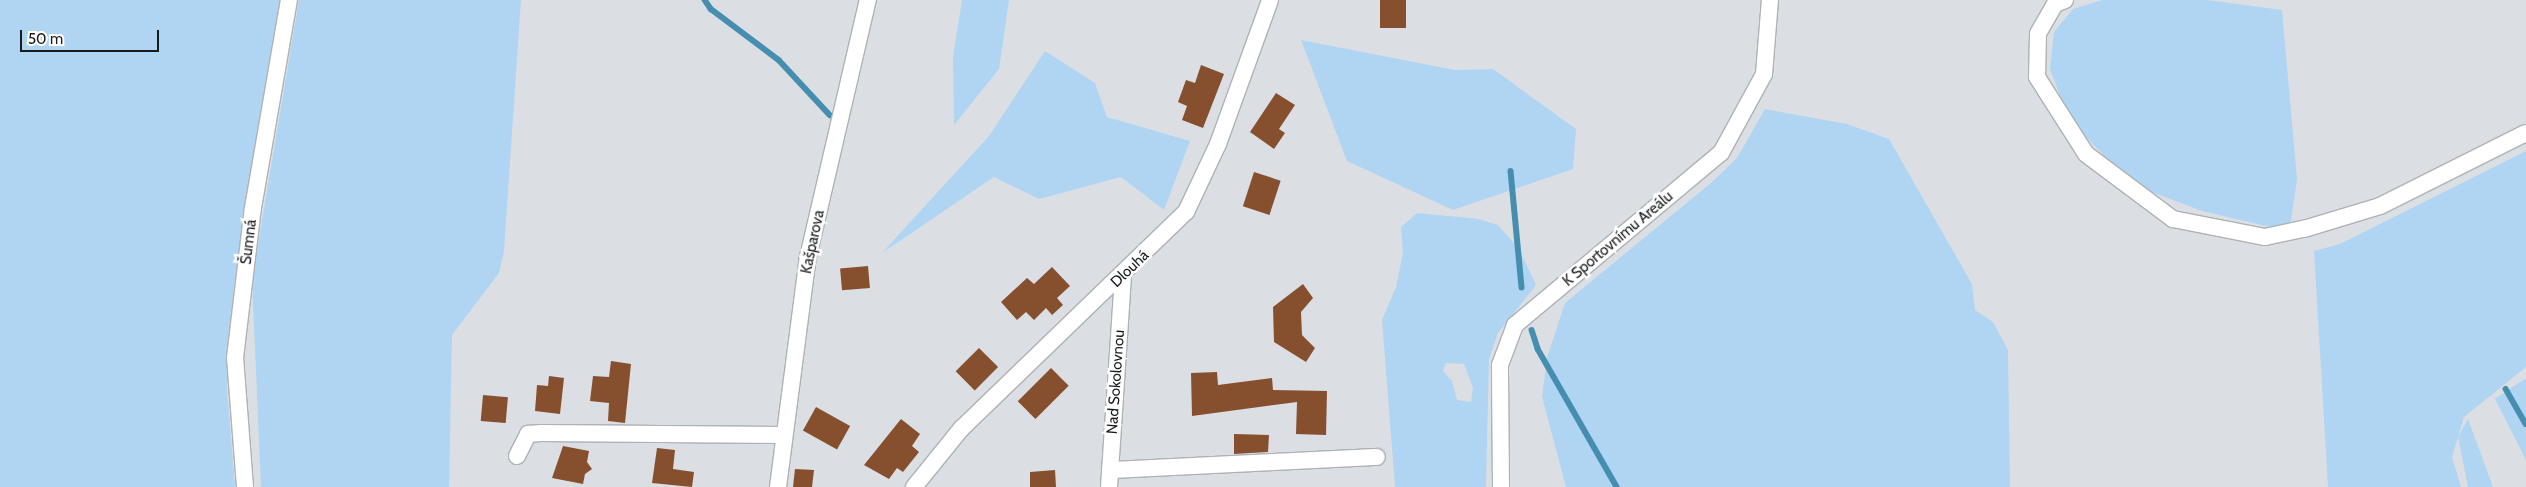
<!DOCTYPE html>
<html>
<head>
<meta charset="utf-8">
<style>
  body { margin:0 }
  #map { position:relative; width:2526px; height:487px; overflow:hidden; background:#dbdfe3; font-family:Cabin,sans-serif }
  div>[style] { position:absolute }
  .green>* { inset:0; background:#b0d5f3 }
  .stream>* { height:5.5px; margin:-2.75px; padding:0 2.75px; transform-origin:2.75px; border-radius:2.75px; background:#458eaf }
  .building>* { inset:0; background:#864f2e; transform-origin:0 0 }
  .roads { filter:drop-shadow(1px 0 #aeb2b5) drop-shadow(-1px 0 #aeb2b5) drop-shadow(0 1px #aeb2b5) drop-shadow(0 -1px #aeb2b5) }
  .street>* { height:16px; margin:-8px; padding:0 8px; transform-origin:8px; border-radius:8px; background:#fff }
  span { translate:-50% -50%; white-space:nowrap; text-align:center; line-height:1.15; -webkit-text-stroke:5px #fff; paint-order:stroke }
  .street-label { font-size:15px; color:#181a1b }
  .scale { position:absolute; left:20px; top:30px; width:139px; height:22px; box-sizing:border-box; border:2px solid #181a1b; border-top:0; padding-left:6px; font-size:15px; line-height:18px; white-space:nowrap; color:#181a1b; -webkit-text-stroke:4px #fff; paint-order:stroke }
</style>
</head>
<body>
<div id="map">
  <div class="green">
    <i style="clip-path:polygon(0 0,281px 0,234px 286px,227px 390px,235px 487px,0 487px)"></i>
    <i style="clip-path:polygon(299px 0,521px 0,504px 251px,499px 273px,452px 335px,449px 487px,261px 487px,252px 280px)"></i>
    <i style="clip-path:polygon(962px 0,1009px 0,999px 69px,954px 125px,953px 57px)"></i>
    <i style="clip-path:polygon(2102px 0,2208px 0,2282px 10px,2297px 179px,2291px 221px,2283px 230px,2202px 211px,2152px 192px,2109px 161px,2069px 119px,2050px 69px,2054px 32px,2073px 9px)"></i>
    <i style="clip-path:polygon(1301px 40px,1455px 70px,1493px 69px,1576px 129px,1573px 169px,1453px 210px,1347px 161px)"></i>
    <i style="clip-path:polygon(1045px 51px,1095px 83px,1107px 117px,1190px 141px,1164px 210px,1121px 177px,1039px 199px,994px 177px,882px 253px,989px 136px)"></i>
    <i style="clip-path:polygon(1765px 109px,1847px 124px,1889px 139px,1972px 284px,1975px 310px,1993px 322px,2008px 350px,2010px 487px,1566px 487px,1542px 397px,1547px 358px,1565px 303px,1712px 182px,1737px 158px)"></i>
    <i style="clip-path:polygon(2526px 151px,2526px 367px,2464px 417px,2452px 457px,2461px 487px,2328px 487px,2314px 251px,2340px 244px)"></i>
    <i style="clip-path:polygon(evenodd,1417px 213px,1479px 219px,1498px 225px,1519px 249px,1536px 285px,1498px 333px,1489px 359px,1486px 487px,1395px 487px,1382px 320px,1396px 287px,1403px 253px,1401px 227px,1417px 213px,1446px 363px,1464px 364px,1473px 388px,1471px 402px,1457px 400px,1452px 381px,1443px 371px,1446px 363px)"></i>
    <i style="clip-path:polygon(2526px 378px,2526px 460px,2495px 399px)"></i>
    <i style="clip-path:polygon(2468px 419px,2493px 487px,2468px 487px,2458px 437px)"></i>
  </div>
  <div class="stream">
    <i style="left:705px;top:0;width:11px;rotate:56deg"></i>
    <i style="left:711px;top:9px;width:85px;rotate:36.9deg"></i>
    <i style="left:779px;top:60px;width:75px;rotate:47.2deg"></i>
    <i style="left:1511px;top:171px;width:117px;rotate:84.6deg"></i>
    <i style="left:1532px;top:330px;width:20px;rotate:72deg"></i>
    <i style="left:1538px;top:349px;width:159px;rotate:60.2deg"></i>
    <i style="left:2506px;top:389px;width:40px;rotate:60.3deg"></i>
  </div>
  <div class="building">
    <i style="left:1380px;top:0;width:26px;height:28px"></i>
    <i style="clip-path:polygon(1201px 65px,1224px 74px,1203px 128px,1182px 120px,1187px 106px,1178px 102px,1186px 80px,1195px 83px)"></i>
    <i style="clip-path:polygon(1276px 93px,1295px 105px,1279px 129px,1285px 133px,1274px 149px,1250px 132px)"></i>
    <i style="left:1254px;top:172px;width:28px;height:36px;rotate:18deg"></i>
    <i style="left:868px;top:266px;width:22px;height:28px;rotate:85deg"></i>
    <i style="clip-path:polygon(1052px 267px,1070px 286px,1057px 298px,1063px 305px,1052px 315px,1046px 308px,1034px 320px,1026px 312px,1017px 320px,1001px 302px,1027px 278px,1034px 284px)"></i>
    <i style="clip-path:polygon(1303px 284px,1313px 298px,1301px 312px,1302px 335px,1315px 348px,1306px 362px,1274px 342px,1273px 307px)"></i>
    <i style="left:979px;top:348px;width:27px;height:33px;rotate:45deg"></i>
    <i style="clip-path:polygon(611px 361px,631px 364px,625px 423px,608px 421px,609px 403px,590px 401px,593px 376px,609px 377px)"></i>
    <i style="left:1051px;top:368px;width:25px;height:47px;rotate:45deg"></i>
    <i style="clip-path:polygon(1217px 372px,1218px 385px,1272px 378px,1273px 390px,1327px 391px,1326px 435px,1296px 434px,1297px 402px,1192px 416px,1191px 373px)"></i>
    <i style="clip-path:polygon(549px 376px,564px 378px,560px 414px,535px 411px,537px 385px,548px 386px)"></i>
    <i style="left:483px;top:395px;width:25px;height:26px;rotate:5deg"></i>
    <i style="left:816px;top:407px;width:39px;height:27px;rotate:29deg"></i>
    <i style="clip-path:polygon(901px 419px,920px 434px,912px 446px,919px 452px,903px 472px,897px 468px,889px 479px,864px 465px)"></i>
    <i style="clip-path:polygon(1234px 434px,1269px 435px,1268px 452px,1234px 454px)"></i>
    <i style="clip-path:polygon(563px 446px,589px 451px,587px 462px,592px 469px,585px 474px,583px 484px,552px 478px)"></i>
    <i style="clip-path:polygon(657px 448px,675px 450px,673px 469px,694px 472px,692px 487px,652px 483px)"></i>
    <i style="clip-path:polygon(795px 469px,814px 470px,812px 487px,793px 487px)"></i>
    <i style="clip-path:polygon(1055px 470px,1056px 487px,1030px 487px,1030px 472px)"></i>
  </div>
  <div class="roads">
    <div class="street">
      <i style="left:2065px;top:0;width:11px;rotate:158deg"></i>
      <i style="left:2055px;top:4px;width:34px;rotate:120deg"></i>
      <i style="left:2038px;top:34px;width:43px;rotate:91.3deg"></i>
      <i style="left:2037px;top:77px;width:91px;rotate:57.5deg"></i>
      <i style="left:2086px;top:154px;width:109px;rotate:36.8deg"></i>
      <i style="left:2173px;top:219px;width:94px;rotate:11.1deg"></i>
      <i style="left:2265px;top:237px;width:40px;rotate:-12deg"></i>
      <i style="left:2304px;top:229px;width:79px;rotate:-16.8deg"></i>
      <i style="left:2380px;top:206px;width:163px;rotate:-26.6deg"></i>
      <i style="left:517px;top:456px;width:25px;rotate:-63deg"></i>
      <i style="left:528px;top:434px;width:13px;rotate:-4deg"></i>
      <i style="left:541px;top:433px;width:241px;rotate:0.5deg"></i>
      <i style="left:1110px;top:470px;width:267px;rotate:-2.8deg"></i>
      <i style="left:245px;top:487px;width:129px;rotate:-94.4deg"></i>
      <i style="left:235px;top:358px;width:151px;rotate:-83.2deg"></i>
      <i style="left:253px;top:208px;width:211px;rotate:-80.2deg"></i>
      <i style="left:778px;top:487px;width:232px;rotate:-82.6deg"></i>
      <i style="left:808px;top:257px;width:264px;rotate:-76.9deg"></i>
      <i style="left:914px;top:487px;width:75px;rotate:-51deg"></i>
      <i style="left:961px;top:429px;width:313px;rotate:-44deg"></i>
      <i style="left:1186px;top:212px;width:75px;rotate:-64.8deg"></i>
      <i style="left:1218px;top:144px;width:153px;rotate:-70.1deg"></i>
      <i style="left:1109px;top:487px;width:211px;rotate:-86.2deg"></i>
      <i style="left:1501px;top:487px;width:122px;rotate:-90.5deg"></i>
      <i style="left:1500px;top:365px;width:43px;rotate:-69.4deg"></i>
      <i style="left:1515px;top:325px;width:268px;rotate:-39.9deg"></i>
      <i style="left:1721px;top:153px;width:90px;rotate:-61.4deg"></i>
      <i style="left:1764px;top:74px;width:74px;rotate:-85.4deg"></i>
    </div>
  </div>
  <div class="street-label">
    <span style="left:1618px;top:239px;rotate:-40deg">K Sportovnímu Areálu</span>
    <span style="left:249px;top:242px;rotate:-83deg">Šumná</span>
    <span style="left:813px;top:242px;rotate:-78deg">Kašparova</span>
    <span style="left:1130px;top:269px;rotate:-44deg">Dlouhá</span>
    <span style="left:1116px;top:382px;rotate:-86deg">Nad Sokolovnou</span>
  </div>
  <div class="scale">50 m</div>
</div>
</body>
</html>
